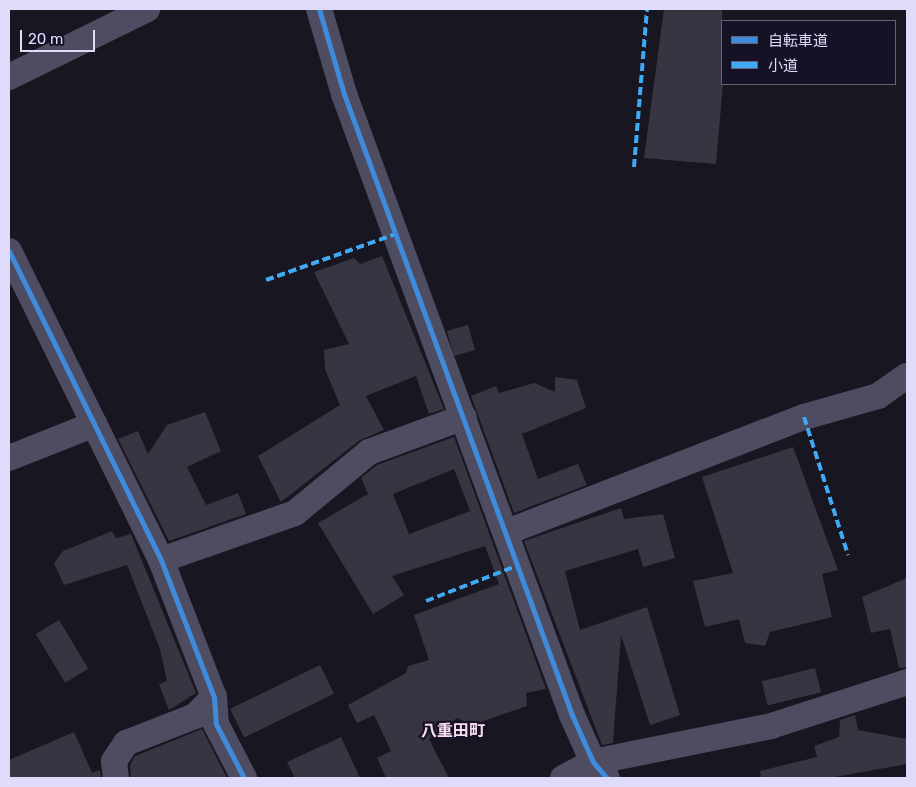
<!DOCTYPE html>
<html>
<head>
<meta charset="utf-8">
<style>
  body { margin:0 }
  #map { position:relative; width:916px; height:787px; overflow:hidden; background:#181621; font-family:Rubik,"Noto Sans JP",sans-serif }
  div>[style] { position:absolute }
  .building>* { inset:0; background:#383442; transform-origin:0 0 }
  .minor>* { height:26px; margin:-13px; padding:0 13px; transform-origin:13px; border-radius:13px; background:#4e4c61 }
  .quiet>* { height:4px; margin-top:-2px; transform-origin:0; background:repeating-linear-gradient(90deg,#3fa9f5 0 8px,transparent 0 12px) }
  .cycleway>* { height:5px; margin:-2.5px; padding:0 2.5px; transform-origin:2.5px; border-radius:2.5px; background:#408adc }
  span { translate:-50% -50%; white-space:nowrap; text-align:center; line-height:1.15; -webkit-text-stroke:4.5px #151225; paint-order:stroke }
  .quarter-label { font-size:16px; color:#fbddf0; font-weight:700 }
  .frame { position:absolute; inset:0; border:10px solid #dedbfb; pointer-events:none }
  .legend { position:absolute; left:721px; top:20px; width:175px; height:65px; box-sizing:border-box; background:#151225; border:1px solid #65627b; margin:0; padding:6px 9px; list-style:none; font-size:15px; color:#dedbfb }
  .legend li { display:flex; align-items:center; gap:10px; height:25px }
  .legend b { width:25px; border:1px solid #65627b }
  .scale { position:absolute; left:20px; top:30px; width:75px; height:22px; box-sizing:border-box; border:2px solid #dedbfb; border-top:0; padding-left:6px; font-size:15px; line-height:18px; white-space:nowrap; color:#dedbfb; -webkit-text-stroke:4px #151225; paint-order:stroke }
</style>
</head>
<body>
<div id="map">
  <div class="building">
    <i style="clip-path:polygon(664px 9px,722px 9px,723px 84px,716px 164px,644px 158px)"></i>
    <i style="clip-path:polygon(382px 256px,444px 409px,429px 414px,416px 376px,366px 396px,384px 430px,360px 440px,281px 502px,258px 456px,340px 405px,325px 369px,324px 350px,349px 344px,314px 272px,354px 258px,360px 264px)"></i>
    <i style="left:468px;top:325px;width:26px;height:22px;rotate:74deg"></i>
    <i style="clip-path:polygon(555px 377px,577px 380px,586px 408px,522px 434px,538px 479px,578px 464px,587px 485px,514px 513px,471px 396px,496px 386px,499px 393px,534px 383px,555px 392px)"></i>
    <i style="clip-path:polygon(205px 412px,221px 451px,187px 467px,206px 505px,238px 493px,246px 514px,169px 541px,118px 439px,138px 431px,148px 454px,167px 425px)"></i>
    <i style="clip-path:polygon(evenodd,454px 437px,546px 689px,526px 693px,527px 706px,472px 725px,457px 718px,429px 739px,449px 778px,386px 778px,377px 758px,391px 751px,374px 715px,357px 723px,348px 705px,406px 673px,408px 666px,429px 660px,414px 615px,499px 584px,485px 546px,392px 576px,404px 595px,373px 614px,318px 523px,368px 494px,361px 478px,377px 465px,454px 437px,454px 469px,470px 511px,409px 534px,393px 494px,454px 469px)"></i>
    <i style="clip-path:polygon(793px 447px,838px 570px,822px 574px,832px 617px,770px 632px,765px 646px,745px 643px,739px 619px,705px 627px,693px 581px,733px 573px,702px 477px)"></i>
    <i style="clip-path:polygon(621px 508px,624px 519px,663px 514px,675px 558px,643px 567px,638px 549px,565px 571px,580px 630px,647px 607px,680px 715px,650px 725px,621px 635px,613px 743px,602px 745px,524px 541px)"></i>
    <i style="clip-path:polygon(112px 531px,116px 538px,131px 534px,196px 693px,169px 710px,159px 684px,167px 681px,160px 649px,127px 565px,64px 585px,54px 563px,63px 551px)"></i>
    <i style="clip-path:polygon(907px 578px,907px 667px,899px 668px,890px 629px,871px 633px,862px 597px)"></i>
    <i style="left:59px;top:620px;width:57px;height:27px;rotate:59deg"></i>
    <i style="left:320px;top:665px;width:32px;height:100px;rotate:64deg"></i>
    <i style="left:815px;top:668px;width:25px;height:55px;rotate:76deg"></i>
    <i style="clip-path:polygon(855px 715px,858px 730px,907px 739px,907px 764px,829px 778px,761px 778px,760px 771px,817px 757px,814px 746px,839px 737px,840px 720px)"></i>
    <i style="clip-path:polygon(202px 729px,227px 778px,131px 778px,130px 765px,135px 756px)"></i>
    <i style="clip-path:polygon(74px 732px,92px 773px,100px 770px,101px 778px,9px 778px,9px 760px)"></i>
    <i style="clip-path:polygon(341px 737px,360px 778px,295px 778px,287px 762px)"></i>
  </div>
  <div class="minor">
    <i style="left:319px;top:9px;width:89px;rotate:73.6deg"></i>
    <i style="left:344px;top:94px;width:662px;rotate:69.84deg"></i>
    <i style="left:572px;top:715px;width:51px;rotate:65.9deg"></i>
    <i style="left:593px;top:762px;width:21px;rotate:49deg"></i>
    <i style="left:9px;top:77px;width:154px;rotate:-26.2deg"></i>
    <i style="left:9px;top:251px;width:344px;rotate:63.8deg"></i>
    <i style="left:161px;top:560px;width:147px;rotate:68.9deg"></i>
    <i style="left:214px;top:697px;width:27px;rotate:86deg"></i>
    <i style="left:216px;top:724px;width:61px;rotate:62.6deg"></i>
    <i style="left:9px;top:458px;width:92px;rotate:-21.6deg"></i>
    <i style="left:507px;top:532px;width:318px;rotate:-21.2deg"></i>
    <i style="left:804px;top:417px;width:77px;rotate:-15.8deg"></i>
    <i style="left:878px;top:396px;width:35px;rotate:-35deg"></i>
    <i style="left:161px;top:560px;width:142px;rotate:-19.3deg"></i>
    <i style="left:295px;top:513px;width:96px;rotate:-39.5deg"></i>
    <i style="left:369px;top:452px;width:101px;rotate:-20.2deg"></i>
    <i style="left:116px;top:778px;width:17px;rotate:-97deg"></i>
    <i style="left:114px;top:761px;width:22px;rotate:-56deg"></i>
    <i style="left:126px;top:743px;width:74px;rotate:-21.4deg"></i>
    <i style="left:195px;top:716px;width:27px;rotate:-45deg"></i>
    <i style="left:563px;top:778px;width:34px;rotate:-28deg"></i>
    <i style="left:593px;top:762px;width:182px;rotate:-11.4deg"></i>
    <i style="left:771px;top:726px;width:143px;rotate:-17.9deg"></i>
  </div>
  <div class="quiet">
    <i style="left:634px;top:167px;width:159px;rotate:-85.3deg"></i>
    <i style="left:266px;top:280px;width:138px;rotate:-19.5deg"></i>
    <i style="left:804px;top:417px;width:145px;rotate:72.3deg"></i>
    <i style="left:426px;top:601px;width:100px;rotate:-21.2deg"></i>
  </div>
  <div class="cycleway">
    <i style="left:319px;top:9px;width:89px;rotate:73.6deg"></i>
    <i style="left:344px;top:94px;width:662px;rotate:69.84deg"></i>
    <i style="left:572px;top:715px;width:51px;rotate:65.9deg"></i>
    <i style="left:593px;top:762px;width:21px;rotate:49deg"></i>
    <i style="left:9px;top:251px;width:344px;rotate:63.8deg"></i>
    <i style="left:161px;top:560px;width:147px;rotate:68.9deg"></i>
    <i style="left:214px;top:697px;width:27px;rotate:86deg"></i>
    <i style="left:216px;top:724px;width:61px;rotate:62.6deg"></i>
  </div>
  <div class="quarter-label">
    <span style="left:453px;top:731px">八重田町</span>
  </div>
  <div class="frame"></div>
  <ul class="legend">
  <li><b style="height:6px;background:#408adc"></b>自転車道</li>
  <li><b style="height:6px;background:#3fa9f5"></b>小道</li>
  </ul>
  <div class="scale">20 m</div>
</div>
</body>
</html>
